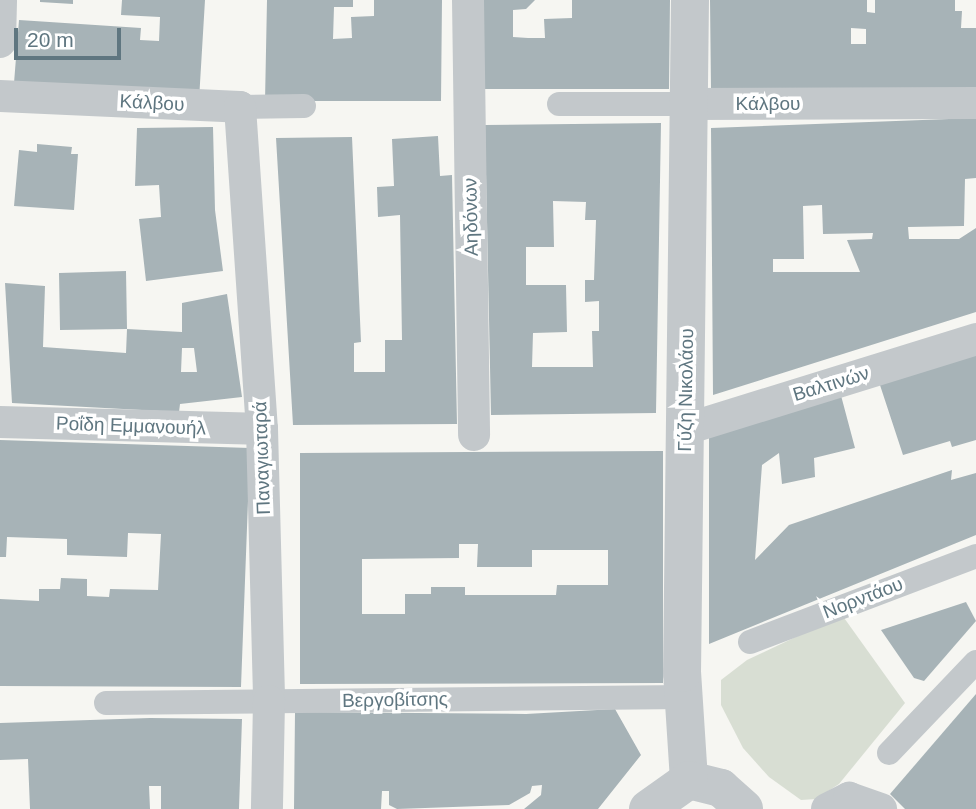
<!DOCTYPE html>
<html>
<head>
<meta charset="utf-8">
<style>
  body { margin:0 }
  #map { position:relative; width:976px; height:809px; overflow:hidden; background:#f6f6f2; font-family:Arial,sans-serif }
  div>[style] { position:absolute }
  .green>* { inset:0; background:#d8ded3 }
  .building>* { inset:0; background:#a7b3b7 }
  .pedestrian>* { height:24px; margin:-12px; padding:0 12px; transform-origin:12px; border-radius:12px; background:#c3c8cb }
  .minor>* { height:32px; margin:-16px; padding:0 16px; transform-origin:16px; border-radius:16px; background:#c3c8cb }
  .tertiary>* { height:38px; margin:-19px; padding:0 19px; transform-origin:19px; border-radius:19px; background:#c3c8cb }
  span { translate:-50% -50%; white-space:nowrap; text-align:center; line-height:1.15; -webkit-text-stroke:7px #fff; paint-order:stroke }
  .street-label { font-size:19px; color:#5f7680 }
  .scale { position:absolute; left:14px; top:28px; width:107px; height:32px; box-sizing:border-box; border:4px solid #5f7680; border-top:0; padding-left:9px; font-size:21px; line-height:24px; white-space:nowrap; color:#5f7680; -webkit-text-stroke:5px #fff; paint-order:stroke }
</style>
</head>
<body>
<div id="map">
  <div class="green">
    <i style="clip-path:polygon(842px 615px,905px 703px,839px 784px,816px 799px,801px 800px,769px 777px,743px 748px,721px 705px,721px 680px,747px 660px)"></i>
  </div>
  <div class="building">
    <i style="clip-path:polygon(40px 0,73px 0,73px 4px,40px 2px)"></i>
    <i style="clip-path:polygon(122px 0,205px 0,199px 100px,14px 83px,19px 20px,141px 28px,140px 40px,159px 41px,160px 17px,121px 15px)"></i>
    <i style="clip-path:polygon(267px 0,353px 0,353px 7px,334px 7px,333px 39px,352px 38px,351px 17px,374px 16px,374px 0,442px 0,441px 101px,265px 101px)"></i>
    <i style="clip-path:polygon(478px 0,535px 0,526px 9px,513px 10px,513px 37px,528px 38px,545px 38px,544px 19px,572px 18px,572px 0,670px 0,669px 89px,476px 89px)"></i>
    <i style="clip-path:polygon(evenodd,710px 0,867px 0,867px 12px,875px 13px,875px 0,955px 0,955px 11px,962px 11px,961px 28px,976px 28px,976px 91px,711px 90px,710px 0,851px 28px,866px 29px,866px 44px,851px 44px,851px 28px)"></i>
    <i style="clip-path:polygon(evenodd,976px 118px,976px 178px,965px 179px,964px 226px,908px 227px,909px 239px,959px 239px,976px 228px,976px 312px,713px 395px,711px 128px,976px 118px,822px 205px,823px 234px,873px 233px,872px 239px,847px 240px,860px 272px,773px 272px,773px 259px,804px 259px,803px 206px,822px 205px)"></i>
    <i style="clip-path:polygon(evenodd,661px 123px,656px 413px,491px 415px,485px 125px,661px 123px,553px 201px,586px 202px,585px 220px,596px 220px,594px 280px,585px 280px,585px 302px,599px 301px,599px 331px,592px 331px,593px 367px,532px 367px,533px 333px,567px 332px,566px 285px,526px 285px,526px 247px,554px 247px,553px 201px)"></i>
    <i style="clip-path:polygon(213px 127px,215px 210px,223px 271px,146px 281px,139px 219px,161px 217px,159px 185px,135px 186px,137px 128px)"></i>
    <i style="clip-path:polygon(438px 136px,440px 176px,452px 175px,457px 424px,293px 425px,276px 138px,352px 137px,361px 342px,354px 343px,354px 372px,385px 372px,385px 340px,402px 340px,400px 215px,378px 217px,377px 187px,394px 186px,392px 139px)"></i>
    <i style="clip-path:polygon(37px 144px,72px 147px,71px 154px,78px 154px,74px 210px,14px 206px,19px 150px,37px 152px)"></i>
    <i style="clip-path:polygon(evenodd,126px 271px,127px 329px,182px 332px,182px 303px,227px 294px,242px 397px,180px 404px,179px 412px,12px 403px,5px 283px,45px 286px,43px 347px,126px 353px,127px 329px,60px 330px,59px 273px,126px 271px,182px 348px,194px 348px,197px 372px,181px 372px,182px 348px)"></i>
    <i style="clip-path:polygon(976px 346px,976px 440px,952px 447px,950px 441px,903px 455px,877px 376px)"></i>
    <i style="clip-path:polygon(839px 388px,855px 448px,814px 458px,815px 477px,782px 484px,779px 453px,762px 465px,755px 560px,789px 525px,952px 470px,951px 480px,976px 473px,976px 535px,709px 644px,709px 433px)"></i>
    <i style="clip-path:polygon(0 440px,250px 448px,241px 687px,0 686px,0 599px,39px 601px,39px 589px,60px 589px,61px 578px,87px 579px,87px 596px,109px 597px,110px 589px,158px 590px,161px 534px,128px 533px,127px 557px,67px 555px,67px 539px,7px 537px,6px 557px,0 557px)"></i>
    <i style="clip-path:polygon(evenodd,663px 451px,663px 683px,300px 684px,300px 453px,663px 451px,459px 544px,478px 544px,477px 567px,532px 567px,532px 550px,608px 550px,608px 585px,557px 585px,556px 595px,465px 595px,465px 587px,431px 587px,431px 594px,405px 594px,405px 614px,362px 614px,362px 559px,459px 558px,459px 544px)"></i>
    <i style="clip-path:polygon(966px 602px,976px 621px,924px 681px,914px 678px,881px 630px)"></i>
    <i style="clip-path:polygon(976px 694px,976px 809px,905px 809px,890px 794px)"></i>
    <i style="clip-path:polygon(615px 709px,641px 755px,598px 809px,524px 809px,541px 795px,542px 785px,532px 786px,530px 793px,509px 805px,397px 809px,389px 805px,389px 791px,382px 791px,381px 809px,294px 809px,295px 712px,526px 714px)"></i>
    <i style="clip-path:polygon(150px 718px,242px 719px,239px 809px,161px 809px,161px 786px,149px 786px,150px 809px,30px 809px,28px 759px,0 760px,0 723px)"></i>
  </div>
  <div class="pedestrian">
    <i style="left:559px;top:104px;width:130px"></i>
    <i style="left:240px;top:107px;width:64px;rotate:-0.9deg"></i>
    <i style="left:750px;top:642px;width:242px;rotate:-20.8deg"></i>
    <i style="left:106px;top:703px;width:579px;rotate:-0.59deg"></i>
    <i style="left:889px;top:753px;width:126px;rotate:-46.3deg"></i>
  </div>
  <div class="minor">
    <i style="left:468px;top:0;width:435px;rotate:89.2deg"></i>
    <i style="left:0;top:42px;width:42px;rotate:-88.6deg"></i>
    <i style="left:0;top:96px;width:240px;rotate:2.6deg"></i>
    <i style="left:240px;top:107px;width:323px;rotate:86.1deg"></i>
    <i style="left:262px;top:429px;width:272px;rotate:88.5deg"></i>
    <i style="left:269px;top:701px;width:108px;rotate:91.1deg"></i>
    <i style="left:689px;top:104px;width:287px;rotate:-0.2deg"></i>
    <i style="left:0;top:422px;width:262px;rotate:1.5deg"></i>
    <i style="left:686px;top:429px;width:304px;rotate:-17.2deg"></i>
    <i style="left:827px;top:809px;width:25px;rotate:-27deg"></i>
    <i style="left:849px;top:798px;width:34px;rotate:19deg"></i>
  </div>
  <div class="tertiary">
    <i style="left:689px;top:780px;width:107px;rotate:-93.7deg"></i>
    <i style="left:682px;top:673px;width:673px;rotate:-89.32deg"></i>
    <i style="left:689px;top:780px;width:33px;rotate:14deg"></i>
    <i style="left:721px;top:788px;width:31px;rotate:42deg"></i>
    <i style="left:648px;top:809px;width:50px;rotate:-35.3deg"></i>
  </div>
  <div class="street-label">
    <span style="left:152px;top:103px;rotate:3deg">Κάλβου</span>
    <span style="left:768px;top:104px">Κάλβου</span>
    <span style="left:471px;top:217px;rotate:-91deg">Αηδόνων</span>
    <span style="left:831px;top:384px;rotate:-17deg">Βαλτινών</span>
    <span style="left:686px;top:390px;rotate:-89deg">Γύζη Νικολάου</span>
    <span style="left:131px;top:426px;rotate:2deg">Ροΐδη Εμμανουήλ</span>
    <span style="left:262px;top:458px;rotate:-92deg">Παναγιωταρά</span>
    <span style="left:863px;top:598px;rotate:-21deg">Νορντάου</span>
    <span style="left:395px;top:700px;rotate:-1deg">Βεργοβίτσης</span>
  </div>
  <div class="scale">20 m</div>
</div>
</body>
</html>
